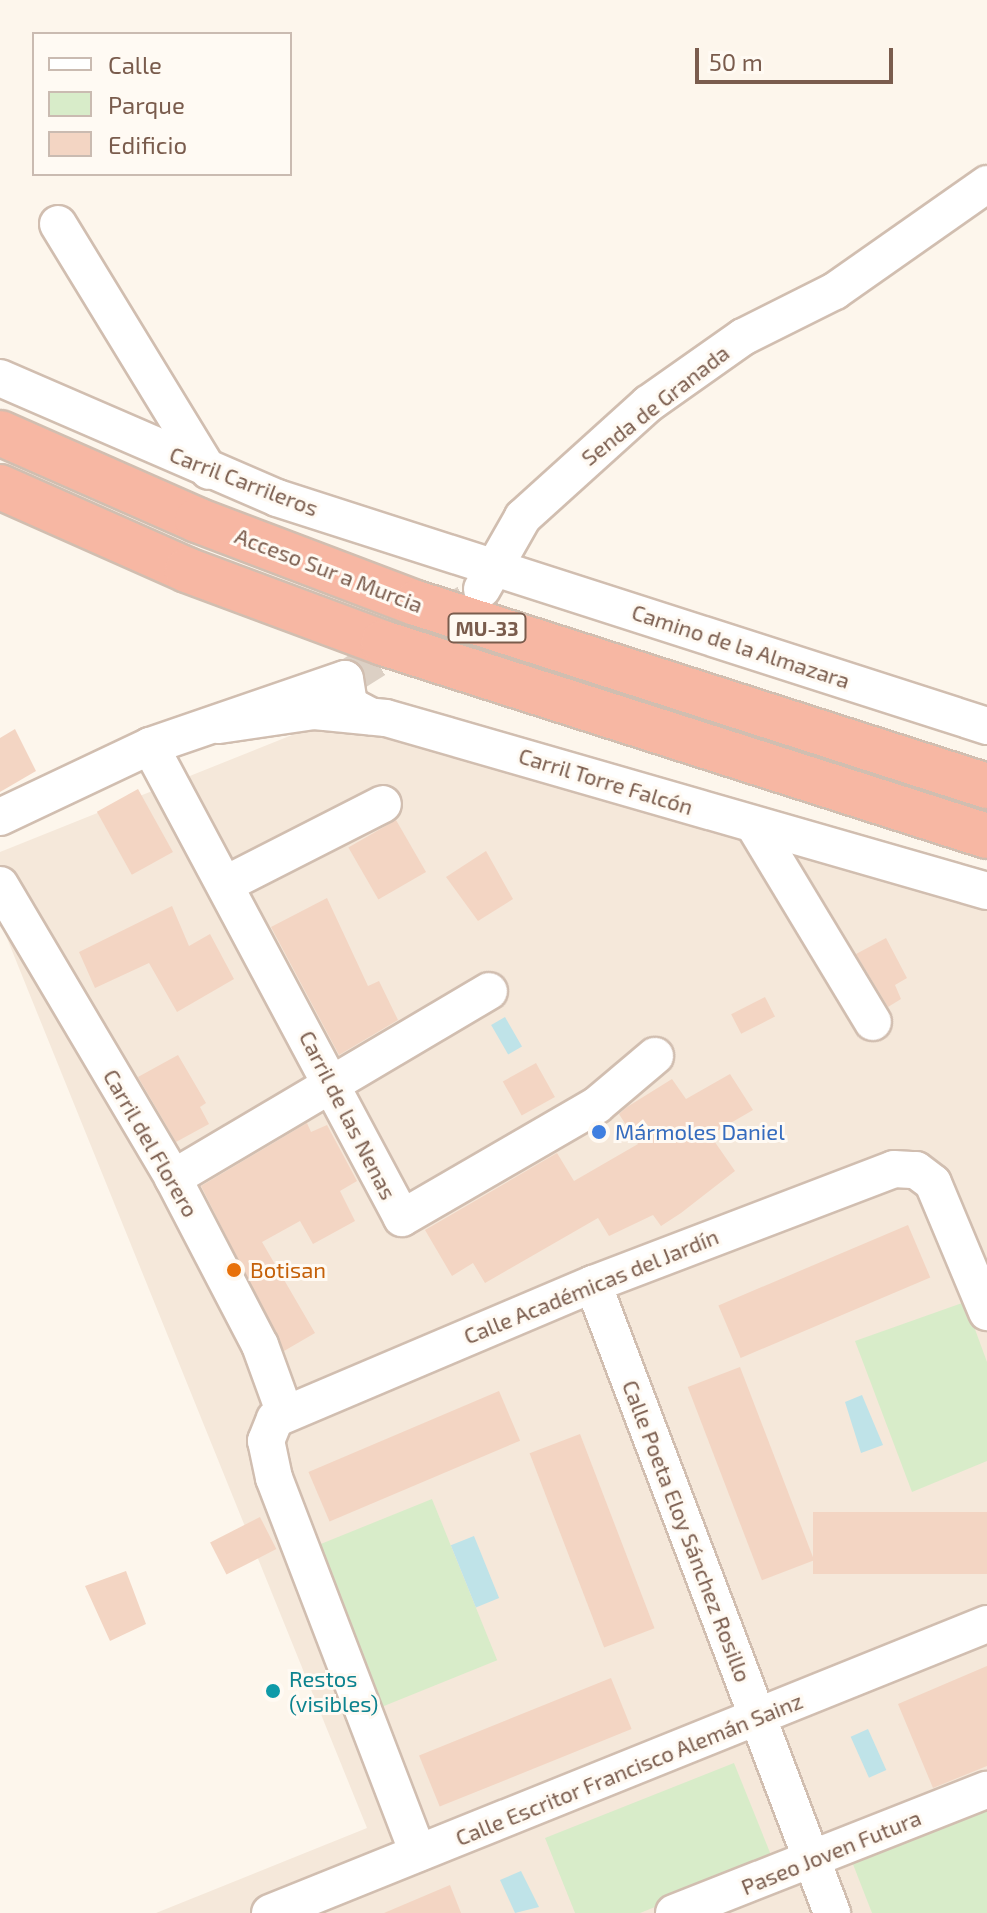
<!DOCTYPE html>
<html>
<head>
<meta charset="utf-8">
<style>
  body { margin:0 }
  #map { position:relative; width:987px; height:1913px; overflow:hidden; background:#fdf6ec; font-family:"Exo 2",sans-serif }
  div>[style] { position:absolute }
  .residential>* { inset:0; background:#f5e8da }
  .green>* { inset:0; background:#d8ecc9; transform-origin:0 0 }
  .water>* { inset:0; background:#bfe3e8; transform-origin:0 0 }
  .building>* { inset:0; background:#f3d5c3; transform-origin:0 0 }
  .minor-tunnel>* { height:36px; margin-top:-18px; transform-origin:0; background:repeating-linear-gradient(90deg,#dcd0c4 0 36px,transparent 0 54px) }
  .roads { filter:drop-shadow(2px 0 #d1beb0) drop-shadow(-2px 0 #d1beb0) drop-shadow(0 2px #d1beb0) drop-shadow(0 -2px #d1beb0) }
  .minor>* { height:36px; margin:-18px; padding:0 18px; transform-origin:18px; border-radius:18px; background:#fff }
  .highway>* { height:44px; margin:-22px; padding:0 22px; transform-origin:22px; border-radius:22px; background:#f7b7a3 }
  .dots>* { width:22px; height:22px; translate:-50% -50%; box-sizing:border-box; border:4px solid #fffaf3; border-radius:50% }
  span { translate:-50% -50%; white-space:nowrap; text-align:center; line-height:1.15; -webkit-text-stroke:6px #fffaf3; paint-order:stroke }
  .shield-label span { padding:2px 6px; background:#fffaf3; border:2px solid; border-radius:6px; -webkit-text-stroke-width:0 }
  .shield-label { font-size:20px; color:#7a5c4d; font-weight:700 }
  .street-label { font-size:22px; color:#7a5c4d }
  .shop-label { font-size:22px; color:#366cbe }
  .left { translate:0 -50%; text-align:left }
  .food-label { font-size:22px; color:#c56008 }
  .culture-label { font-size:22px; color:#0d838f }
  .legend { position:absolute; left:32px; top:32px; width:260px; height:144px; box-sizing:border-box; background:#fffaf3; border:2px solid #cabbb1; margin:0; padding:10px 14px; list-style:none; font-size:24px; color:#7a5c4d }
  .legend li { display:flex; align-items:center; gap:16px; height:40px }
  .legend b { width:40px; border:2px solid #cabbb1 }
  .scale { position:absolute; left:695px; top:48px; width:198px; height:36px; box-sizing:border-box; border:4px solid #7a5c4d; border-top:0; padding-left:10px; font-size:24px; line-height:28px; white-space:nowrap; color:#7a5c4d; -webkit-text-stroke:6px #fffaf3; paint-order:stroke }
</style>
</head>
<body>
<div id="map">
  <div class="residential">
    <i style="clip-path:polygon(362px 707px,987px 880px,987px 1913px,156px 1913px,367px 1828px,0 921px,0 852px)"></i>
  </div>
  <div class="green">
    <i style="clip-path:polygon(965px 1302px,987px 1362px,987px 1461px,912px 1492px,855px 1341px)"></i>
    <i style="left:432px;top:1499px;width:174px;height:124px;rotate:68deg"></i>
    <i style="clip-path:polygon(734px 1763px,773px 1860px,640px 1913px,575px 1913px,545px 1838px)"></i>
    <i style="clip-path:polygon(987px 1804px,987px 1913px,872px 1913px,849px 1854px)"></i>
  </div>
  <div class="water">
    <i style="left:505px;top:1017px;width:34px;height:16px;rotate:60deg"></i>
    <i style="clip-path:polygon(862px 1395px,883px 1445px,861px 1453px,845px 1402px)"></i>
    <i style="left:474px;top:1536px;width:67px;height:25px;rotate:68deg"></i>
    <i style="left:868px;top:1729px;width:45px;height:19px;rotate:66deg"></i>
    <i style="clip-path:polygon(521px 1871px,539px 1907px,515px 1913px,500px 1880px)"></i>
  </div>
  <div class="building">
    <i style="clip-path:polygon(15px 729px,36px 771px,0 792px,0 738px)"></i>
    <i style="left:138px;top:789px;width:72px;height:47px;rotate:61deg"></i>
    <i style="left:396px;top:820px;width:60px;height:55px;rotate:60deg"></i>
    <i style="clip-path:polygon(486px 851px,513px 899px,478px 921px,446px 877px)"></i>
    <i style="clip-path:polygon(327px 898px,368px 986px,379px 981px,398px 1020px,339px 1055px,271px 927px)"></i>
    <i style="clip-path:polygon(172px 906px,189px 946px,210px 934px,234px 979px,177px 1012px,149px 963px,95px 988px,79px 952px)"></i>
    <i style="clip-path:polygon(886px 938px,907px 978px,895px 985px,901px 999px,888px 1007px,856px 954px)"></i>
    <i style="left:765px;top:997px;width:22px;height:38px;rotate:63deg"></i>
    <i style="clip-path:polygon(178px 1055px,206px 1103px,200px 1107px,209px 1124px,176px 1142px,138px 1077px)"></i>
    <i style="left:536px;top:1063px;width:39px;height:38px;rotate:61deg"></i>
    <i style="clip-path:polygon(730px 1074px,753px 1110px,710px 1135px,735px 1171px,681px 1213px,661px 1226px,653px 1215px,609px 1236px,598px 1218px,485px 1283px,473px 1263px,452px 1276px,425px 1230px,557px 1153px,574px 1181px,638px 1144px,619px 1114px,627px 1107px,672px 1079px,686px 1099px)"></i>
    <i style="clip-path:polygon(307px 1123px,311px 1132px,327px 1125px,357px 1181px,340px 1191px,355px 1221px,313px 1244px,300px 1221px,262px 1242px,315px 1333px,284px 1351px,201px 1186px)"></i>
    <i style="left:908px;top:1225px;width:57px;height:206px;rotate:67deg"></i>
    <i style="left:740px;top:1367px;width:207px;height:56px;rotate:69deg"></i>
    <i style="left:499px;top:1391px;width:54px;height:207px;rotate:67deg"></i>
    <i style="left:580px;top:1434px;width:208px;height:54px;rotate:69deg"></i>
    <i style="left:987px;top:1512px;width:62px;height:174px;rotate:90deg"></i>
    <i style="left:260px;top:1517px;width:36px;height:56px;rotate:63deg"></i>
    <i style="clip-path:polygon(126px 1571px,146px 1624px,110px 1641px,85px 1586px)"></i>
    <i style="clip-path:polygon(987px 1666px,987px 1766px,933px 1788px,898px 1704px)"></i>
    <i style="left:611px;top:1678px;width:55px;height:207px;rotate:68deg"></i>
    <i style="clip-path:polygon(450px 1885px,461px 1913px,384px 1913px)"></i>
  </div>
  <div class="minor-tunnel">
    <i style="left:345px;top:679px;width:146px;rotate:-32.2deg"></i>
  </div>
  <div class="roads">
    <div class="minor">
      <i style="left:58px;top:224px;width:289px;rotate:58.6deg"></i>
      <i style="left:0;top:378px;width:302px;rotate:23.4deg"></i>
      <i style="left:277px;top:498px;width:746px;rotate:17.8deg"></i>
      <i style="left:482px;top:589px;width:83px;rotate:-60.3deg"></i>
      <i style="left:523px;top:517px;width:169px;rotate:-42.1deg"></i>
      <i style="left:648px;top:404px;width:116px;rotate:-35.2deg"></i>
      <i style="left:743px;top:337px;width:103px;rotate:-26.6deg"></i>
      <i style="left:835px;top:291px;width:186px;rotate:-35.1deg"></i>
      <i style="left:219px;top:725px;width:96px;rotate:-8.4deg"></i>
      <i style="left:314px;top:711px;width:72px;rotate:5.6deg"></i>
      <i style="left:386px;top:718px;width:625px;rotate:16.06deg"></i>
      <i style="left:150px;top:746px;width:535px;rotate:61.9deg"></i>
      <i style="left:402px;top:1218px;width:225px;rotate:-30.1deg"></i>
      <i style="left:597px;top:1105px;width:76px;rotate:-40.2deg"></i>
      <i style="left:0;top:817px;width:166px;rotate:-25.3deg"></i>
      <i style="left:150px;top:746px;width:206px;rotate:-19deg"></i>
      <i style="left:345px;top:679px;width:26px;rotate:81deg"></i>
      <i style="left:349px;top:705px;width:24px;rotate:28deg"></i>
      <i style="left:754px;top:825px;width:230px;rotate:58.9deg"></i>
      <i style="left:226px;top:884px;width:176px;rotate:-27deg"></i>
      <i style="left:0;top:885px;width:340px;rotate:59.4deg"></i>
      <i style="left:173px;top:1178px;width:188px;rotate:62.5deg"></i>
      <i style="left:260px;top:1345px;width:70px;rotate:70deg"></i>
      <i style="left:173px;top:1178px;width:367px;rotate:-30.6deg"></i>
      <i style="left:593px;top:1284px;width:673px;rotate:69.19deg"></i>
      <i style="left:418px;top:1853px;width:402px;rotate:-111deg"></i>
      <i style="left:274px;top:1478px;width:38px;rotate:-102deg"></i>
      <i style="left:266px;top:1441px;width:24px;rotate:-68deg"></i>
      <i style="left:275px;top:1419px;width:345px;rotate:-23deg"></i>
      <i style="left:593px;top:1284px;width:322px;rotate:-20.9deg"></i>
      <i style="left:894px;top:1169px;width:22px;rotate:3deg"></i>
      <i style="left:916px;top:1170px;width:21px;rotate:37deg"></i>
      <i style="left:933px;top:1183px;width:140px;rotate:67.3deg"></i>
      <i style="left:270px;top:1913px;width:773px;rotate:-21.95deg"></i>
      <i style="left:674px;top:1913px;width:336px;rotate:-21.5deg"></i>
    </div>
    <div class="highway">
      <i style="left:0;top:433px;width:215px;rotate:23.8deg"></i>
      <i style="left:197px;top:520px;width:234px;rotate:20.8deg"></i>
      <i style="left:416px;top:603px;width:600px;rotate:17.77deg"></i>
      <i style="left:0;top:487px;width:205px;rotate:23.9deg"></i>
      <i style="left:187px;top:570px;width:209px;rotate:20.4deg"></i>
      <i style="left:383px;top:643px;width:634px;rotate:17.72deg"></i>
    </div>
  </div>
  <div class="dots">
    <i style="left:599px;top:1132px;background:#3f7fe0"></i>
    <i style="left:234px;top:1270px;background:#e8710a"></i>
    <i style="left:273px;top:1691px;background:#0f9aa8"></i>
  </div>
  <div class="shield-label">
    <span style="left:487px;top:628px">MU-33</span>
  </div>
  <div class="street-label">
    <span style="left:655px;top:405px;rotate:-38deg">Senda de Granada</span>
    <span style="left:244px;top:481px;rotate:21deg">Carril Carrileros</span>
    <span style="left:329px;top:570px;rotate:21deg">Acceso Sur a Murcia</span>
    <span style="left:741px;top:646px;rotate:18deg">Camino de la Almazara</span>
    <span style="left:606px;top:781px;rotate:17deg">Carril Torre Falcón</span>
    <span style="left:348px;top:1115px;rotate:63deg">Carril de las Nenas</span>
    <span style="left:151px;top:1143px;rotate:60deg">Carril del Florero</span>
    <span style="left:591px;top:1286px;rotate:-22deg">Calle Académicas del Jardín</span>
    <span style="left:687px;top:1531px;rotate:69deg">Calle Poeta Eloy Sánchez Rosillo</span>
    <span style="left:629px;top:1769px;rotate:-22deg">Calle Escritor Francisco Alemán Sainz</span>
    <span style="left:831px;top:1852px;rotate:-22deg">Paseo Joven Futura</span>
  </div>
  <div class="shop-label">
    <span class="left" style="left:615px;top:1132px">Mármoles Daniel</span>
  </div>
  <div class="food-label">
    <span class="left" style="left:250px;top:1270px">Botisan</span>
  </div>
  <div class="culture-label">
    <span class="left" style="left:289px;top:1691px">Restos<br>(visibles)</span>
  </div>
  <ul class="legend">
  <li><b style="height:10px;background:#fff"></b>Calle</li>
  <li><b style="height:22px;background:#d8ecc9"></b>Parque</li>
  <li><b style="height:22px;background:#f3d5c3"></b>Edificio</li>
  </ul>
  <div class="scale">50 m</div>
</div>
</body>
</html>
